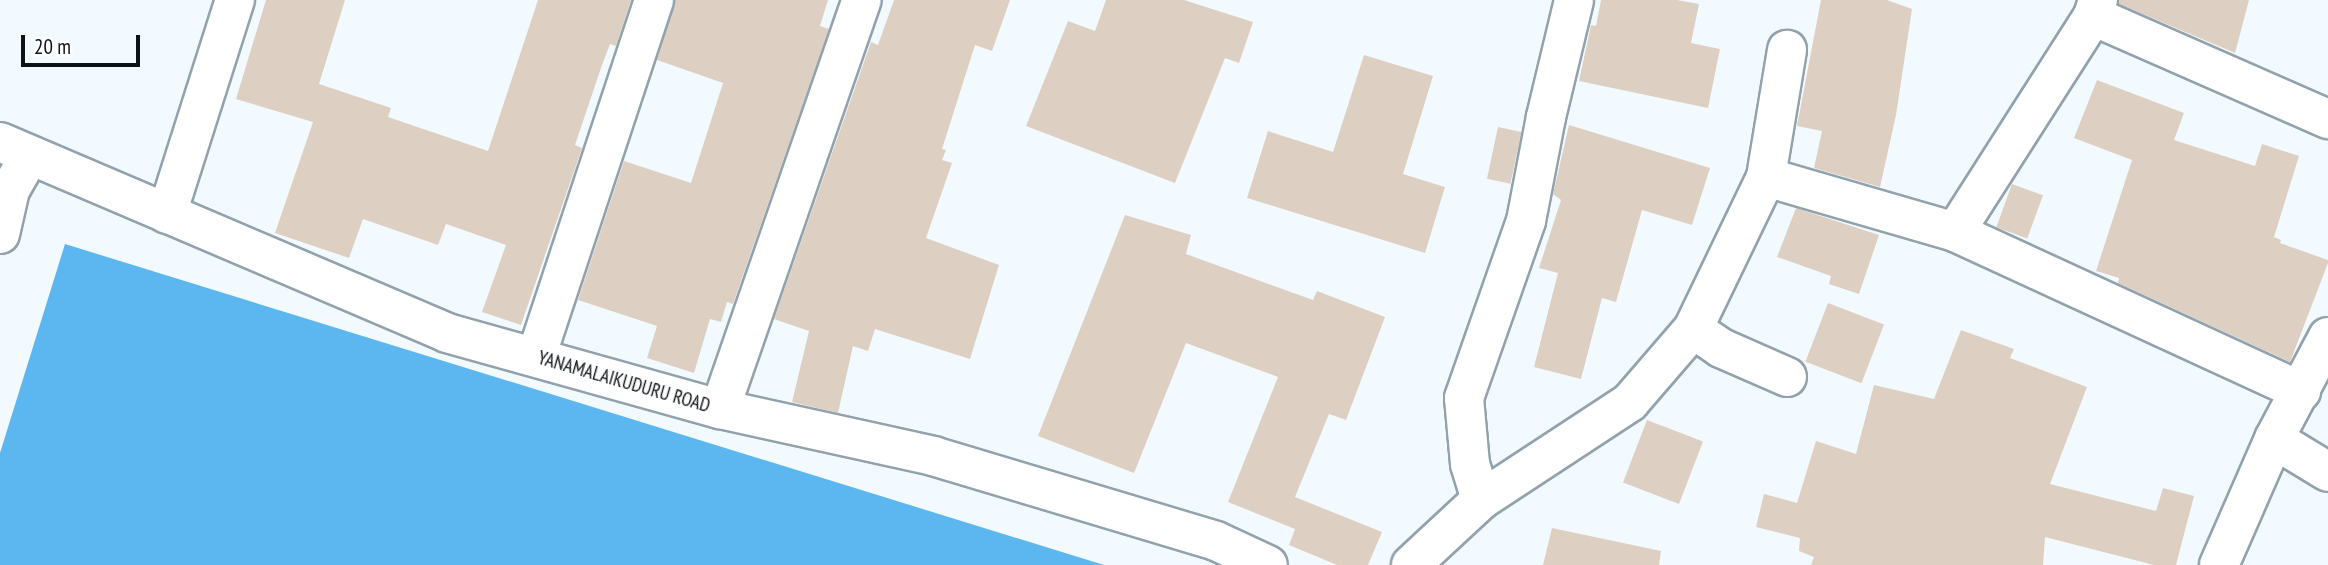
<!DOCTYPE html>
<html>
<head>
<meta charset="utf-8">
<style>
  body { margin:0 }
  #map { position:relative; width:2328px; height:565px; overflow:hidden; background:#f3faff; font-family:"PT Sans Narrow",sans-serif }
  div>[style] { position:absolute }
  .water>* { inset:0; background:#5cb6ef }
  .building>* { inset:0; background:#ddd0c2; transform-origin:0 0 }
  .roads { filter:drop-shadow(2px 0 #92a2ad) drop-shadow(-2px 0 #92a2ad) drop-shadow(0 2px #92a2ad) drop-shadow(0 -2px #92a2ad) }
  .minor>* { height:38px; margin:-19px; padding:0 19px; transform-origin:19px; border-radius:19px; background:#fff }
  .tertiary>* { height:38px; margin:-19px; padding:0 19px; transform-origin:19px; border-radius:19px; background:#fff }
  span { translate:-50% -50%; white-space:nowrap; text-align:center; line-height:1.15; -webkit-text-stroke:5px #fff; paint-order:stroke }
  .street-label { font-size:19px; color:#0c1216 }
  .scale { position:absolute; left:21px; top:35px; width:119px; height:32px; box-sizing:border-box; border:4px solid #0c1216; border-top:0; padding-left:9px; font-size:21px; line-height:24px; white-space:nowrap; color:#0c1216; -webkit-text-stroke:5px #fff; paint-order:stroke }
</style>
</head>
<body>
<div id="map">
  <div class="water">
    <i style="clip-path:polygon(65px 244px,1104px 565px,0 565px,0 453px)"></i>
  </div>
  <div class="building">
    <i style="clip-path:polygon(266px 0,345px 0,319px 84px,391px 108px,388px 117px,488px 151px,538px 0,631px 0,616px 46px,610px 44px,602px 65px,575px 145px,582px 148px,521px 325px,482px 312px,506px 245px,446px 224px,438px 245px,363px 219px,349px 258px,275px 233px,313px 122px,236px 99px)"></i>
    <i style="clip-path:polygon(675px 0,828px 0,820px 26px,829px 29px,733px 304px,727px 302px,721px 322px,710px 319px,694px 373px,647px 358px,657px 326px,578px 300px,624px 161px,691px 183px,723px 83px,657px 60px)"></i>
    <i style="clip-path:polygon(894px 0,1010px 0,992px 51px,975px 45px,942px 149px,946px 150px,942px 160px,952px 163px,926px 238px,999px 265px,970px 359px,875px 329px,868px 351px,853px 346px,838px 413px,792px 402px,809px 331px,774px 319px,871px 42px,878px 45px)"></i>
    <i style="clip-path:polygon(1106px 0,1184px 0,1253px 22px,1239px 63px,1225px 58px,1175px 183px,1026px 126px,1068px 21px,1095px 31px)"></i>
    <i style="clip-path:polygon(1601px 0,1677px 0,1699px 4px,1691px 43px,1720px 49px,1708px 108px,1579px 81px,1591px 25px,1596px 26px)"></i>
    <i style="clip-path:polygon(1821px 0,1887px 0,1912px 9px,1896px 115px,1880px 187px,1814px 168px,1822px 131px,1797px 126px)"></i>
    <i style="clip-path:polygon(2119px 0,2249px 0,2235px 53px,2119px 4px)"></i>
    <i style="clip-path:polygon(1364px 55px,1433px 76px,1403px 174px,1445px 187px,1425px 253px,1247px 198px,1268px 131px,1333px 152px)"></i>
    <i style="clip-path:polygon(2097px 80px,2184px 113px,2174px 140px,2255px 166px,2262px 144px,2299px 156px,2274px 237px,2281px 240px,2280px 243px,2328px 260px,2328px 263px,2290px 362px,2118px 283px,2119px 278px,2096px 271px,2132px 160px,2074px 138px)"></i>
    <i style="clip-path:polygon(1569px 125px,1710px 168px,1692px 225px,1642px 210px,1616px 302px,1602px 298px,1581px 379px,1534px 367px,1558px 273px,1539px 268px,1561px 200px,1553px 194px)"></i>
    <i style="left:1498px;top:127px;width:24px;height:53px;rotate:12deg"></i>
    <i style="left:2012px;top:184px;width:33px;height:46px;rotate:20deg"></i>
    <i style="clip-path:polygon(1796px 208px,1879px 235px,1859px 294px,1829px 284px,1831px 276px,1777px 257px)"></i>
    <i style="clip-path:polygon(1125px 215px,1191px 235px,1186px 254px,1313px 300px,1317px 291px,1385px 317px,1346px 420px,1329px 414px,1295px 497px,1382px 532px,1368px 565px,1337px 565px,1289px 545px,1295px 529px,1228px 502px,1278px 377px,1186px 343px,1134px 473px,1038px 436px)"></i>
    <i style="left:1828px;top:303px;width:60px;height:63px;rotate:21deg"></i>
    <i style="clip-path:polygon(1961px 330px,2014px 349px,2010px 358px,2087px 387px,2050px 484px,2156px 511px,2163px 488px,2194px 496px,2176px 565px,2154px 565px,2045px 537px,2043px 565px,1811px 565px,1814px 557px,1799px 551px,1800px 538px,1756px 527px,1764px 494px,1797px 503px,1816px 441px,1856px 454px,1874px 385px,1934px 399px)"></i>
    <i style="left:1647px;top:420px;width:60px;height:67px;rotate:21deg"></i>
    <i style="clip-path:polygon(1552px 528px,1661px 551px,1659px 565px,1543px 565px)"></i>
  </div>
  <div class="roads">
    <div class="minor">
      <i style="left:2093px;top:16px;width:257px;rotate:23.7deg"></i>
      <i style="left:1766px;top:177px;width:197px;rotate:16.2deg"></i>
      <i style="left:1955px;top:232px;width:381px;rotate:24.7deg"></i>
      <i style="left:167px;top:214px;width:225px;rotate:-72.4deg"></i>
      <i style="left:1955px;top:232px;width:256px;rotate:-57.4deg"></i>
      <i style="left:2093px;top:16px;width:17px;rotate:-73deg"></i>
      <i style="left:0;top:234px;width:45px;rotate:-77.2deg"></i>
      <i style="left:10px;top:190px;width:40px;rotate:-60.3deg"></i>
      <i style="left:1693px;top:329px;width:34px;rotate:34deg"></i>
      <i style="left:1721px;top:348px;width:72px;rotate:23.7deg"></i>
      <i style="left:2328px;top:337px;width:115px;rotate:117.9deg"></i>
      <i style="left:2274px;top:439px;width:63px;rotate:31.4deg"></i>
      <i style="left:536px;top:357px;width:376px;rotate:-71.7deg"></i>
      <i style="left:720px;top:409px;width:433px;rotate:-70.9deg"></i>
      <i style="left:1481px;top:500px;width:38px;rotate:-107deg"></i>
      <i style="left:1470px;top:464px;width:66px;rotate:-95.2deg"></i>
      <i style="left:1464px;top:398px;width:188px;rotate:-70.7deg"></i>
      <i style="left:1526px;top:221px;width:106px;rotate:-79.1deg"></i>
      <i style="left:1546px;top:117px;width:120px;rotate:-76.5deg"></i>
      <i style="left:1411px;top:565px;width:96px;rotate:-42.9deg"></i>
      <i style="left:1481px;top:500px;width:178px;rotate:-33.3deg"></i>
      <i style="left:1630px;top:402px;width:96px;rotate:-49.2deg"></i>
      <i style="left:1693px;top:329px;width:169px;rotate:-64.3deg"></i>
      <i style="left:1766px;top:177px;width:129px;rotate:-80.6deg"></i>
      <i style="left:2219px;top:565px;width:137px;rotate:-66.4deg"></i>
    </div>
    <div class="tertiary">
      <i style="left:0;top:142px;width:486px;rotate:23.1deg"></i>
      <i style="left:447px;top:333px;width:283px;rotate:15.6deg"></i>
      <i style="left:720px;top:409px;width:218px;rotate:12.4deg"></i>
      <i style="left:933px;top:456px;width:295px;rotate:16.7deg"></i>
      <i style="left:1216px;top:541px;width:57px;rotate:24.8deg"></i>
    </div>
  </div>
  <div class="street-label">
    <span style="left:624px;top:382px;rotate:16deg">YANAMALAIKUDURU ROAD</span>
  </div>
  <div class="scale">20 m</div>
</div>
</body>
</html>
